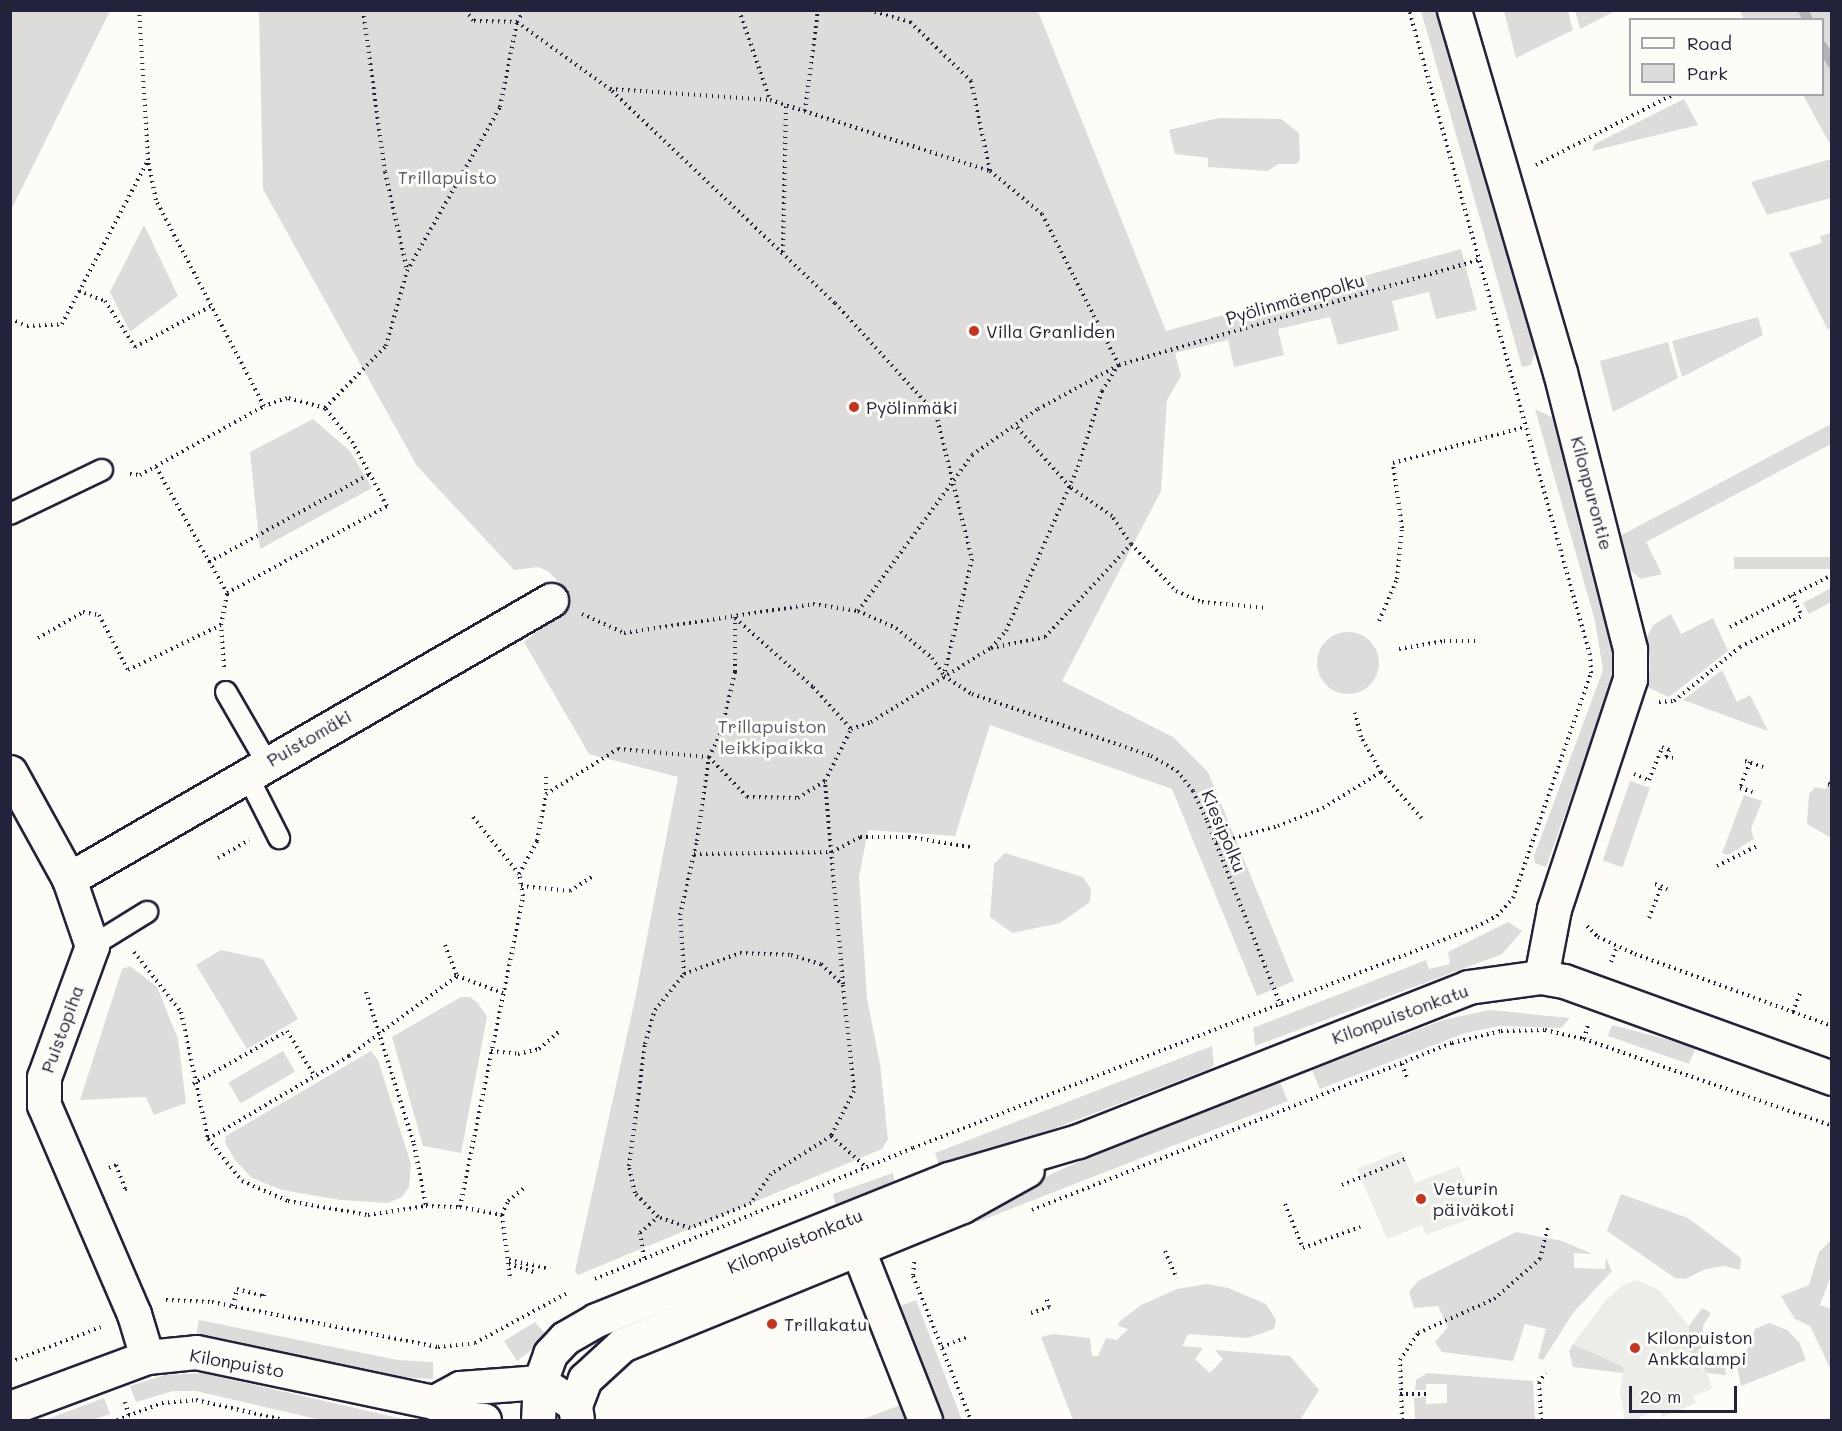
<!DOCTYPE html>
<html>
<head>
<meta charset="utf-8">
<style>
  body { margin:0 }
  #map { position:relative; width:1842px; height:1431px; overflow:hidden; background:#fdfcf7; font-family:Mali,sans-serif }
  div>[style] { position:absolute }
  .built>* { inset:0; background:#ecece9 }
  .green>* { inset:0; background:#dddcdb; transform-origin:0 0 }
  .round { border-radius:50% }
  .stream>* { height:10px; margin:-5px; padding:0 5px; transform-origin:5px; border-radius:5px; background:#b2b2b7 }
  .path>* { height:4px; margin-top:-2px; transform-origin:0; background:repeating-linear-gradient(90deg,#22223b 0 1.5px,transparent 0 6px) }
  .roads { filter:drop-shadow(2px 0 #22223b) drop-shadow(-2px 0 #22223b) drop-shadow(0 2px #22223b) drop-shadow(0 -2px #22223b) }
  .lane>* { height:20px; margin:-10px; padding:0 10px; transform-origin:10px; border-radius:10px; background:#fdfcf7 }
  .street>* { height:33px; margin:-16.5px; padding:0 16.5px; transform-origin:16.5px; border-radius:16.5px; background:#fdfcf7 }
  .secondary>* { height:33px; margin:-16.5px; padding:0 16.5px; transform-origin:16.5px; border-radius:16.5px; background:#fdfcf7 }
  .dots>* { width:16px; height:16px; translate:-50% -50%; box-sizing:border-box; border:3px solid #fdfcf7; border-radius:50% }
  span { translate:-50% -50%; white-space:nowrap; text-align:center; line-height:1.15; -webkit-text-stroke:6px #fdfcf7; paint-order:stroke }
  .park-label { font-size:18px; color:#5a5a6b }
  .street-label { font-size:18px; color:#22223b }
  .poi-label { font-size:18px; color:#22223b }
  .left { translate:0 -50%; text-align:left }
  .frame { position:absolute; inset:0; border:12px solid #22223b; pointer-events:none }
  .legend { position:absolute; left:1629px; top:18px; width:195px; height:78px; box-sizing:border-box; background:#fdfcf7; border:2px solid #a5a5ac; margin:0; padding:8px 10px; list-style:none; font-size:18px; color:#22223b }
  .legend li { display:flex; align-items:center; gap:12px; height:30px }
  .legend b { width:30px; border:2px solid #a5a5ac }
  .scale { position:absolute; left:1629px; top:1386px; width:108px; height:27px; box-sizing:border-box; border:3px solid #22223b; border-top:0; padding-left:8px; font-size:18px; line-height:21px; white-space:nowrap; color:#22223b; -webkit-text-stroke:4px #fdfcf7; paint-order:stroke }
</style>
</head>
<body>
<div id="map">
  <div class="built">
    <i style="clip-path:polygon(1402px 1151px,1415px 1183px,1459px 1166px,1478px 1216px,1426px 1235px,1422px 1225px,1387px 1239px,1357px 1169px)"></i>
    <i style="clip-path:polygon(1637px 1280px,1659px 1290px,1689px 1326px,1696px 1364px,1707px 1373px,1712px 1389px,1693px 1396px,1696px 1403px,1662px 1417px,1659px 1410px,1640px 1417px,1641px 1420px,1625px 1420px,1620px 1393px,1624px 1367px,1573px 1344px,1606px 1300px,1623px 1285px)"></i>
  </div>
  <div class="green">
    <i style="clip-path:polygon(11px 10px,110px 11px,11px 210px,10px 11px)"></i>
    <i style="clip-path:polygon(1575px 10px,1615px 10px,1615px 11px,1580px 29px)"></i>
    <i style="clip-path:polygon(259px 11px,1038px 11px,1166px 331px,1461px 249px,1477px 310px,1436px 319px,1429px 292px,1392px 301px,1399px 330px,1338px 345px,1330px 317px,1278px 329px,1284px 355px,1234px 367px,1228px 340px,1175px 353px,1181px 376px,1167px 400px,1161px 491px,1062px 681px,1173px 737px,1208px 772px,1294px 981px,1257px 996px,1172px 789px,990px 725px,955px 836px,868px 830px,859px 877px,867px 998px,880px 1064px,888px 1139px,882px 1149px,578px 1275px,575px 1271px,635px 999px,678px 777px,589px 754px,524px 642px,570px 605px,570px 594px,548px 571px,538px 567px,514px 570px,417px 466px,263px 189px)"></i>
    <i style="clip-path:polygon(1421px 11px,1440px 11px,1537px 345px,1531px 365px,1522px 367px)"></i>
    <i style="clip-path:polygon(1504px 11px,1568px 11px,1573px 30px,1516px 58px)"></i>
    <i style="clip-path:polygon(1740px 11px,1831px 11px,1831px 146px,1803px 95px,1822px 94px,1822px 20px,1744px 19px)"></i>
    <i style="clip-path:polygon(1684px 99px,1698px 125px,1592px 151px,1595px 144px)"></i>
    <i style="clip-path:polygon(1219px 118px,1281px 119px,1299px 133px,1300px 159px,1297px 164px,1278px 164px,1268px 171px,1208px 167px,1208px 158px,1175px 154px,1169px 130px)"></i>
    <i style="clip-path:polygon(1831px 159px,1831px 198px,1767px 215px,1751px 182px)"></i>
    <i style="clip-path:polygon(144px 225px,178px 296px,130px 332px,110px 292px)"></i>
    <i style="clip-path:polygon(1831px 233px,1832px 325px,1828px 330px,1789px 253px,1822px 243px,1820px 236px)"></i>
    <i style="clip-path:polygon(1758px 317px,1763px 335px,1682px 377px,1672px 341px)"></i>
    <i style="clip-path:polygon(1668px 342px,1678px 378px,1613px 412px,1600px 361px)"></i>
    <i style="clip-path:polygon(1535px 409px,1560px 421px,1616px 624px,1616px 671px,1546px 867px,1535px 863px,1534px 856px,1603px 670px,1595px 621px)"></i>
    <i style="clip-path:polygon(313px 419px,350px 451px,372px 488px,260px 549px,250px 452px)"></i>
    <i style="clip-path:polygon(1831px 424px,1831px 444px,1646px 542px,1662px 574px,1641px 579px,1626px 567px,1618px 537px)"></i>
    <i style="left:1831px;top:557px;width:12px;height:97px;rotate:90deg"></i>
    <i style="clip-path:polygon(1831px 588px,1831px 602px,1809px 614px,1803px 603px)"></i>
    <i style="clip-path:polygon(1671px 614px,1681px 634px,1713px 618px,1728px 651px,1669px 697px,1647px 687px,1650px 666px,1646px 639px,1653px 625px)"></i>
    <i class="round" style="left:1317px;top:632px;width:62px;height:62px"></i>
    <i style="clip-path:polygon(1722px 670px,1737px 702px,1750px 695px,1768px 731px,1683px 700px)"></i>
    <i style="clip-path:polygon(1831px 775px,1831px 838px,1807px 824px,1809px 794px,1815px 787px,1826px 789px)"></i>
    <i style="left:1630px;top:781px;width:21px;height:84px;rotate:19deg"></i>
    <i style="clip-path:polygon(1744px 795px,1762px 801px,1751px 829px,1754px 839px,1728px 855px,1722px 853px)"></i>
    <i style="clip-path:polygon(1005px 853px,1083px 877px,1091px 889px,1090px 902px,1060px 923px,1012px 933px,990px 917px,994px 864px)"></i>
    <i style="clip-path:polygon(1508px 922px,1522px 931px,1502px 954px,1255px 1046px,1253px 1028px,1426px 960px,1429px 969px,1450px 964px,1448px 952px)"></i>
    <i style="clip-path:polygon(221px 950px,263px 959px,298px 1019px,247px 1049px,196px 965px)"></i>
    <i style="clip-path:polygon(130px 966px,157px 987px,178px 1039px,186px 1103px,154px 1115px,146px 1097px,80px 1100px,122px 969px)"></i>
    <i style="clip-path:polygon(461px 997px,470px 997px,478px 1003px,487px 1017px,461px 1153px,423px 1146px,392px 1037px)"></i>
    <i style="clip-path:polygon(1490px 1010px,1570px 1018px,1561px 1028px,1499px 1026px,1465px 1033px,1320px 1089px,1312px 1070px,1443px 1020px)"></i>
    <i style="clip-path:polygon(1612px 1025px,1696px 1047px,1689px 1064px,1608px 1036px)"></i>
    <i style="clip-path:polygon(1212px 1046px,1214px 1065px,1209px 1069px,1032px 1137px,940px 1168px,935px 1153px)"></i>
    <i style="left:283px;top:1051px;width:24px;height:63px;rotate:60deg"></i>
    <i style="clip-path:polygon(371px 1051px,378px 1060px,411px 1164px,409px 1187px,402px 1197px,388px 1203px,341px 1200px,282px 1190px,252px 1178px,235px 1160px,225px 1142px,226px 1136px)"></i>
    <i style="clip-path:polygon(1279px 1080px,1288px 1101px,977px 1222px,973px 1210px,1102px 1151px)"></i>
    <i style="clip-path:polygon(893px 1173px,897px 1192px,836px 1206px,833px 1194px)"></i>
    <i style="clip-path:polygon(1621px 1194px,1688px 1218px,1741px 1258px,1740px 1270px,1724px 1266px,1706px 1269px,1685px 1279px,1675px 1278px,1607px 1231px)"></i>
    <i style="clip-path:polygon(1516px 1232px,1562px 1241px,1593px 1254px,1574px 1253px,1574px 1268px,1605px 1269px,1606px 1258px,1612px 1271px,1573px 1313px,1543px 1360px,1538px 1358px,1546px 1329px,1525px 1324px,1513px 1361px,1442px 1352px,1435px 1342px,1448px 1327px,1438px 1306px,1414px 1308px,1409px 1292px,1418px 1281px)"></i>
    <i style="clip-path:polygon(1831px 1240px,1831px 1275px,1820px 1305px,1831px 1309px,1831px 1370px,1810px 1326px,1795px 1319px,1781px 1296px,1809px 1285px,1819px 1252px)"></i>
    <i style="clip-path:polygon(1207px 1284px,1228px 1288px,1266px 1304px,1276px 1320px,1274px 1329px,1247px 1338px,1188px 1334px,1182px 1346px,1203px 1348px,1195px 1359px,1210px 1373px,1223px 1359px,1215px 1350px,1290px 1356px,1319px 1390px,1300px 1420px,1073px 1420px,1041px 1337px,1053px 1334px,1090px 1338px,1092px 1356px,1098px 1356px,1106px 1338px,1117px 1340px,1128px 1329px,1118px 1326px,1120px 1321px,1141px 1305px,1177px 1289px)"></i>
    <i style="left:916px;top:1300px;width:129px;height:16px;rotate:69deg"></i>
    <i style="clip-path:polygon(1702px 1308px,1711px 1313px,1703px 1326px,1702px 1348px,1708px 1357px,1725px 1367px,1726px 1375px,1707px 1373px,1690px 1351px,1689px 1326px)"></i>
    <i style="clip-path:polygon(199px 1320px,398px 1360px,433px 1362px,433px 1379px,397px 1377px,196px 1335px)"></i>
    <i style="clip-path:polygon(535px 1322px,548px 1337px,517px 1361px,504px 1341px)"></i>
    <i style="clip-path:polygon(1769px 1323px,1787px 1330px,1799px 1342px,1806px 1360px,1741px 1386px,1736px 1362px,1745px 1355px,1755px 1329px)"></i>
    <i style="clip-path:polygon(1573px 1344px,1624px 1367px,1623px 1373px,1573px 1367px,1569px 1351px)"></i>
    <i style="clip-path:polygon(203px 1373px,407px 1420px,321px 1420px,196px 1391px,173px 1391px,136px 1402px,130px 1386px,165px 1375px)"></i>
    <i style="clip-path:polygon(1427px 1373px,1533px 1381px,1535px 1420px,1415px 1420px,1414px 1398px,1426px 1397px,1426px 1404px,1447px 1403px,1447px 1384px,1426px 1384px,1426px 1390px,1415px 1390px,1416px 1380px)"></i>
    <i style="clip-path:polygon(104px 1398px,110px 1414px,93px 1420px,45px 1420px)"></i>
    <i style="clip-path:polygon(903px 1404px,909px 1420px,861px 1420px)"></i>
  </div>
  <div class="stream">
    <i style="left:1803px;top:10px;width:11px;rotate:63deg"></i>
    <i style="left:1822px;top:46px;width:20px;rotate:60deg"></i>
  </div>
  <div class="path">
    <i style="left:363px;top:10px;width:163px;rotate:82.3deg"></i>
    <i style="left:385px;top:172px;width:100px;rotate:77.3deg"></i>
    <i style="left:465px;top:10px;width:14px;rotate:51deg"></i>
    <i style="left:474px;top:21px;width:43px;rotate:1.3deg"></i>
    <i style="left:517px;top:22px;width:115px;rotate:35.8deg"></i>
    <i style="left:610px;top:89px;width:160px;rotate:3.9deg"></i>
    <i style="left:770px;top:100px;width:231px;rotate:17.9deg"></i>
    <i style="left:990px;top:171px;width:67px;rotate:39.6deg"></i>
    <i style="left:1042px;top:214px;width:169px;rotate:63deg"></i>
    <i style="left:739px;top:10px;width:95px;rotate:71deg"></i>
    <i style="left:869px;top:10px;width:43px;rotate:16.3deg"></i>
    <i style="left:910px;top:22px;width:85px;rotate:44deg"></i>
    <i style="left:971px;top:81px;width:92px;rotate:78.1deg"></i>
    <i style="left:10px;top:11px;width:1px;rotate:-45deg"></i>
    <i style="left:612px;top:91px;width:308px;rotate:43.6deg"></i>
    <i style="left:835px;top:303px;width:150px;rotate:47.7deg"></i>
    <i style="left:936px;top:414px;width:149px;rotate:76.1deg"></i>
    <i style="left:972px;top:559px;width:119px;rotate:103.6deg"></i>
    <i style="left:805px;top:111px;width:102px;rotate:-82.7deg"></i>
    <i style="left:1536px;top:165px;width:155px;rotate:-27.2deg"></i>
    <i style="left:783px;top:252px;width:147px;rotate:-88.8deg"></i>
    <i style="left:79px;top:291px;width:28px;rotate:21deg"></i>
    <i style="left:105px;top:301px;width:55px;rotate:56.9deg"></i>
    <i style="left:135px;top:347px;width:86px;rotate:-28.3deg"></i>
    <i style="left:10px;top:319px;width:18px;rotate:22deg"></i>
    <i style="left:27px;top:326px;width:35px;rotate:-3deg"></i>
    <i style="left:62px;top:324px;width:185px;rotate:-62.3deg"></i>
    <i style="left:148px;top:160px;width:150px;rotate:-93.4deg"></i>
    <i style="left:325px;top:408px;width:87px;rotate:-45.5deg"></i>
    <i style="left:386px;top:346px;width:78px;rotate:-74.4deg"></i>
    <i style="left:407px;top:271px;width:189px;rotate:-60.4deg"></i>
    <i style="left:500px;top:107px;width:87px;rotate:-78.7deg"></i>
    <i style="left:517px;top:22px;width:14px;rotate:-60deg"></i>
    <i style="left:156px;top:467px;width:145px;rotate:60.6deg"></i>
    <i style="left:227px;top:593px;width:182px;rotate:-28.5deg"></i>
    <i style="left:387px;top:506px;width:72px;rotate:-118.4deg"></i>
    <i style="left:353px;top:443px;width:45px;rotate:-128.7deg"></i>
    <i style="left:325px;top:408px;width:39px;rotate:-165deg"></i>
    <i style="left:287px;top:398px;width:24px;rotate:161deg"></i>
    <i style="left:130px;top:474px;width:10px;rotate:6deg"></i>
    <i style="left:140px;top:475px;width:142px;rotate:-29.1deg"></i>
    <i style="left:264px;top:406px;width:233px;rotate:-117.7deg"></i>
    <i style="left:156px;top:200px;width:41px;rotate:-101.3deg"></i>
    <i style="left:1131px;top:544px;width:65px;rotate:46.2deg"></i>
    <i style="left:1176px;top:591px;width:28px;rotate:23deg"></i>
    <i style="left:1202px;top:602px;width:65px;rotate:5.3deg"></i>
    <i style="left:209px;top:562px;width:183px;rotate:-28.7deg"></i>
    <i style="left:1792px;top:595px;width:23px;rotate:65deg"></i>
    <i style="left:858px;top:611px;width:193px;rotate:-53.8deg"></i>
    <i style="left:972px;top:455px;width:80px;rotate:-34.9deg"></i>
    <i style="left:1038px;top:409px;width:92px;rotate:-28.5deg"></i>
    <i style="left:1119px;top:365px;width:375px;rotate:-16.3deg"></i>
    <i style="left:582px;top:614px;width:46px;rotate:24.3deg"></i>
    <i style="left:624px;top:633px;width:191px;rotate:-8.7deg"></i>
    <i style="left:813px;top:604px;width:46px;rotate:8.8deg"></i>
    <i style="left:858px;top:611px;width:42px;rotate:24.1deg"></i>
    <i style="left:896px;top:628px;width:47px;rotate:39.8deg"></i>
    <i style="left:932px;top:658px;width:22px;rotate:56deg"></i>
    <i style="left:944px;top:676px;width:33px;rotate:33deg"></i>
    <i style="left:972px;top:694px;width:189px;rotate:19.1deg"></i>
    <i style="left:1151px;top:756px;width:30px;rotate:30deg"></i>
    <i style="left:1177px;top:771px;width:26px;rotate:51deg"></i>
    <i style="left:1193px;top:791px;width:33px;rotate:65deg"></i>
    <i style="left:1207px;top:821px;width:199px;rotate:68.2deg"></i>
    <i style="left:735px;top:618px;width:104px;rotate:41.5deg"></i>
    <i style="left:813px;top:687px;width:57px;rotate:47.9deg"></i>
    <i style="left:1379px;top:621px;width:46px;rotate:-66.8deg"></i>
    <i style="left:1397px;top:579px;width:51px;rotate:-84.4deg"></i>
    <i style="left:1402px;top:528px;width:66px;rotate:-97.9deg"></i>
    <i style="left:1393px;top:463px;width:137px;rotate:-15.3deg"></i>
    <i style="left:1730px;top:627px;width:114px;rotate:-27deg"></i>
    <i style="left:38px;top:638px;width:52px;rotate:-30deg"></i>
    <i style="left:83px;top:612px;width:16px;rotate:11deg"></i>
    <i style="left:99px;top:615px;width:62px;rotate:62.2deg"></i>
    <i style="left:128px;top:670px;width:103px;rotate:-25.8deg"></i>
    <i style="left:991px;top:648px;width:55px;rotate:-11.5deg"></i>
    <i style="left:1045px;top:637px;width:127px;rotate:-47.2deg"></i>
    <i style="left:1131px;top:544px;width:34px;rotate:-124deg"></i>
    <i style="left:1112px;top:516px;width:51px;rotate:-145.4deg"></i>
    <i style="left:1070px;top:487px;width:83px;rotate:-131.6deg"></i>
    <i style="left:1399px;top:649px;width:46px;rotate:-10.1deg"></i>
    <i style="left:1444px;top:641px;width:34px"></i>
    <i style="left:224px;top:667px;width:42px;rotate:-94.1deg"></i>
    <i style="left:221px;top:625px;width:33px;rotate:-79deg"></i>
    <i style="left:1659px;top:702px;width:15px;rotate:-4deg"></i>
    <i style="left:1674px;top:701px;width:85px;rotate:-39.3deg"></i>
    <i style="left:1740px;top:647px;width:69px;rotate:-26.6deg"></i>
    <i style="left:1745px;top:761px;width:19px;rotate:18deg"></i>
    <i style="left:1750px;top:762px;width:28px;rotate:111deg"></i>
    <i style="left:1740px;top:788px;width:13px;rotate:18deg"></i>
    <i style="left:1381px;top:772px;width:65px;rotate:48.7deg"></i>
    <i style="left:1634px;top:774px;width:16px;rotate:22deg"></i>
    <i style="left:1649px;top:780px;width:35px;rotate:-68deg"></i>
    <i style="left:1662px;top:747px;width:8px;rotate:23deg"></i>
    <i style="left:1669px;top:750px;width:8px;rotate:113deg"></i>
    <i style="left:1666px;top:757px;width:7px;rotate:8deg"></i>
    <i style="left:546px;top:777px;width:17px;rotate:90deg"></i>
    <i style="left:1828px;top:784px;width:4px;rotate:14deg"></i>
    <i style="left:473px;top:817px;width:73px;rotate:51.1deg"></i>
    <i style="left:1216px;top:843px;width:64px;rotate:-15.3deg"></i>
    <i style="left:1278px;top:826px;width:48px;rotate:-21.8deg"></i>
    <i style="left:1323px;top:808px;width:68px;rotate:-31.8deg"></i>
    <i style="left:1381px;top:772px;width:40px;rotate:-119.7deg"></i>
    <i style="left:1361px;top:737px;width:25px;rotate:-104deg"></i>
    <i style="left:694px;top:854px;width:138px;rotate:-0.8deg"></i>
    <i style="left:832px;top:852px;width:32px;rotate:-28deg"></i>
    <i style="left:860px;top:837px;width:49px"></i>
    <i style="left:909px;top:837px;width:62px;rotate:9.3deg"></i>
    <i style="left:218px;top:858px;width:36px;rotate:-30deg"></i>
    <i style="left:1717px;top:866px;width:45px;rotate:-26.6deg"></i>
    <i style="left:1655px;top:884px;width:6px;rotate:18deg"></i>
    <i style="left:521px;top:886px;width:49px;rotate:5.8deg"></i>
    <i style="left:570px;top:891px;width:27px;rotate:-33deg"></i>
    <i style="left:1649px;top:918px;width:34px;rotate:-69deg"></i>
    <i style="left:1661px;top:886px;width:7px;rotate:27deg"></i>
    <i style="left:1587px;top:926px;width:16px;rotate:45deg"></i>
    <i style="left:1598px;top:937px;width:41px;rotate:24.7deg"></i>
    <i style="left:1635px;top:954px;width:210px;rotate:20.1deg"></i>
    <i style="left:445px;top:945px;width:33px;rotate:69deg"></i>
    <i style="left:457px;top:976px;width:49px;rotate:20.3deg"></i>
    <i style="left:134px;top:952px;width:76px;rotate:51.9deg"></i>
    <i style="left:181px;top:1012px;width:130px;rotate:78deg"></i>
    <i style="left:208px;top:1139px;width:54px;rotate:51deg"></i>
    <i style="left:242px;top:1181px;width:50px;rotate:23.5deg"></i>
    <i style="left:288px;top:1201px;width:81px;rotate:9.9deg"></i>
    <i style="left:368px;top:1215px;width:59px;rotate:-8.8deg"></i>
    <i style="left:426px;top:1206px;width:34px;rotate:2deg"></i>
    <i style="left:460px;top:1207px;width:317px;rotate:-78.5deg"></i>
    <i style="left:523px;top:896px;width:22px;rotate:-100deg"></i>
    <i style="left:519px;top:874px;width:38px;rotate:-61deg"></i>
    <i style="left:537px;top:841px;width:48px;rotate:-79.2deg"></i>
    <i style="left:546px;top:794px;width:85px;rotate:-32deg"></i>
    <i style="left:618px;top:749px;width:91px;rotate:5deg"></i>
    <i style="left:709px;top:757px;width:55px;rotate:46.5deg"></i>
    <i style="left:747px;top:797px;width:51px;rotate:1.1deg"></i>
    <i style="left:798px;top:798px;width:32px;rotate:-32deg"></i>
    <i style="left:740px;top:953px;width:51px;rotate:2.2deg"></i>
    <i style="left:791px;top:955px;width:31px;rotate:17deg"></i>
    <i style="left:821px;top:964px;width:30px;rotate:44deg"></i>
    <i style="left:843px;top:985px;width:107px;rotate:84.1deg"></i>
    <i style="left:854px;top:1091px;width:51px;rotate:117.1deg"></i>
    <i style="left:831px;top:1136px;width:71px;rotate:147.7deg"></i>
    <i style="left:771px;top:1174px;width:35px;rotate:125deg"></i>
    <i style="left:751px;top:1203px;width:66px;rotate:157.7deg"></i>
    <i style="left:690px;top:1228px;width:34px;rotate:-161deg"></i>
    <i style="left:658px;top:1217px;width:33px;rotate:-134deg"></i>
    <i style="left:635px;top:1193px;width:28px;rotate:-103deg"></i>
    <i style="left:629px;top:1166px;width:123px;rotate:-82.5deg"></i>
    <i style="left:645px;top:1044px;width:35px;rotate:-74deg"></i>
    <i style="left:655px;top:1010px;width:46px;rotate:-51.1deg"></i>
    <i style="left:684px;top:974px;width:60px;rotate:-20.6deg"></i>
    <i style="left:1611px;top:962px;width:17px;rotate:-69deg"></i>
    <i style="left:684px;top:974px;width:59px;rotate:-93.9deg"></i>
    <i style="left:680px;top:915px;width:76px;rotate:-77.1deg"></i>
    <i style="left:697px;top:841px;width:85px;rotate:-81.9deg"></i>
    <i style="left:709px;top:757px;width:28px;rotate:-64deg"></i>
    <i style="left:721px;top:732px;width:62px;rotate:-76.9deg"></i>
    <i style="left:735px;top:672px;width:55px;rotate:-90deg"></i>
    <i style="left:843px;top:984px;width:204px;rotate:-95.1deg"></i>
    <i style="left:825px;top:781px;width:58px;rotate:-63.4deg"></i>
    <i style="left:851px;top:729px;width:21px;rotate:-19deg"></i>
    <i style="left:871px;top:722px;width:141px;rotate:-31.7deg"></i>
    <i style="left:991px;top:648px;width:23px;rotate:-49deg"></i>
    <i style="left:1006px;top:631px;width:179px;rotate:-66.3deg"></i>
    <i style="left:1078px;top:467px;width:80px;rotate:-72.5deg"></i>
    <i style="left:1102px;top:391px;width:31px;rotate:-58deg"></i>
    <i style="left:366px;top:992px;width:159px;rotate:72.5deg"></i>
    <i style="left:414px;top:1144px;width:63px;rotate:79deg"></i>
    <i style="left:1793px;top:1012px;width:20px;rotate:-70deg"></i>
    <i style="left:1584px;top:1039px;width:15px;rotate:-74deg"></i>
    <i style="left:491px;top:1051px;width:27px;rotate:6deg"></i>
    <i style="left:518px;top:1054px;width:22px;rotate:-13deg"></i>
    <i style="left:539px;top:1049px;width:28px;rotate:-41deg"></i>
    <i style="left:1402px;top:1064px;width:15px;rotate:70deg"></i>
    <i style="left:193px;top:1084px;width:108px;rotate:-29.4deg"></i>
    <i style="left:287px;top:1031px;width:52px;rotate:58.5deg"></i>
    <i style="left:831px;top:1136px;width:47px;rotate:41.5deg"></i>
    <i style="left:208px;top:1139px;width:164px;rotate:-30.5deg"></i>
    <i style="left:349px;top:1056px;width:134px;rotate:-36.5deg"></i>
    <i style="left:109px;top:1168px;width:8px;rotate:-23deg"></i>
    <i style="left:116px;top:1165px;width:26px;rotate:69deg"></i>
    <i style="left:125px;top:1189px;width:5px;rotate:-11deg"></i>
    <i style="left:1342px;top:1185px;width:68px;rotate:-22.4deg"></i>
    <i style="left:1285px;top:1204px;width:48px;rotate:67.8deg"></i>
    <i style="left:1303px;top:1248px;width:61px;rotate:-20.2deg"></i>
    <i style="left:460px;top:1207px;width:43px;rotate:10.8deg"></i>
    <i style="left:502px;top:1215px;width:64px;rotate:82.8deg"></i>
    <i style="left:1032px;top:1210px;width:452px;rotate:-21.7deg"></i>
    <i style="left:1452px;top:1043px;width:50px;rotate:-13.8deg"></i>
    <i style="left:1501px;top:1031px;width:44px;rotate:-1.3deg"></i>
    <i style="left:1545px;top:1030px;width:40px;rotate:13deg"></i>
    <i style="left:1584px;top:1039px;width:263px;rotate:19.3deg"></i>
    <i style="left:502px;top:1215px;width:15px;rotate:-67deg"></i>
    <i style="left:508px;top:1201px;width:22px;rotate:-39deg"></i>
    <i style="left:1165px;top:1251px;width:30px;rotate:67deg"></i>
    <i style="left:644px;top:1258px;width:25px;rotate:-99deg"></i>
    <i style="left:640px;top:1233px;width:24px;rotate:-42deg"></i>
    <i style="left:509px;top:1260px;width:42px;rotate:12.4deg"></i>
    <i style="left:914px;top:1262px;width:14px;rotate:94deg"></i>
    <i style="left:913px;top:1276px;width:155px;rotate:68.1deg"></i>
    <i style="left:509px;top:1264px;width:29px;rotate:18deg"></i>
    <i style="left:595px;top:1279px;width:344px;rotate:-22.4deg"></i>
    <i style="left:913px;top:1148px;width:605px;rotate:-21.43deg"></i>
    <i style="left:1476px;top:927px;width:24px;rotate:-28deg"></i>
    <i style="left:1497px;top:916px;width:24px;rotate:-48deg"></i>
    <i style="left:1513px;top:898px;width:238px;rotate:-70.9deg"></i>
    <i style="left:1591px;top:673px;width:18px;rotate:-93deg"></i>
    <i style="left:1590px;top:655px;width:670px;rotate:-105.68deg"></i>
    <i style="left:166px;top:1300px;width:46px;rotate:2.5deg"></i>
    <i style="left:212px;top:1302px;width:230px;rotate:11.3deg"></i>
    <i style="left:438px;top:1347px;width:37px;rotate:-6deg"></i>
    <i style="left:475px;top:1343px;width:105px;rotate:-28.5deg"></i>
    <i style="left:233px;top:1306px;width:17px;rotate:-77deg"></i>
    <i style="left:237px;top:1289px;width:28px;rotate:15deg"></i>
    <i style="left:264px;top:1296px;width:6px;rotate:-81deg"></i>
    <i style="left:1031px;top:1313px;width:19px;rotate:-18deg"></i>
    <i style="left:1049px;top:1307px;width:10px;rotate:-107deg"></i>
    <i style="left:942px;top:1347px;width:28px;rotate:-21deg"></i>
    <i style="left:10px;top:1362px;width:97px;rotate:-21deg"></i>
    <i style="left:1400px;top:1394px;width:26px"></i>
    <i style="left:125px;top:1402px;width:15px;rotate:74deg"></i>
    <i style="left:117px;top:1420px;width:48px;rotate:-20.7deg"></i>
    <i style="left:162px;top:1403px;width:34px;rotate:-5deg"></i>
    <i style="left:196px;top:1400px;width:90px;rotate:12.8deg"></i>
    <i style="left:1402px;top:1420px;width:60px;rotate:-91.9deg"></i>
    <i style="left:1400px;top:1360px;width:32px;rotate:-56deg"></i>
    <i style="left:1418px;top:1333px;width:83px;rotate:-24.1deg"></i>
    <i style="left:1494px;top:1299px;width:61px;rotate:-41deg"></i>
    <i style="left:1540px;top:1259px;width:33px;rotate:-76deg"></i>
    <i style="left:1541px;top:1420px;width:37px;rotate:-93deg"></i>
    <i style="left:1539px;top:1383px;width:12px;rotate:-59deg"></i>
  </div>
  <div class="roads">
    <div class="lane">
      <i style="left:10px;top:514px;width:102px;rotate:-25.6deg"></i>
      <i style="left:226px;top:692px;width:82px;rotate:60deg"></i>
      <i style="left:247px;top:775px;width:71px;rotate:63.1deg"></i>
      <i style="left:92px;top:946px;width:65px;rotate:-31.7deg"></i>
    </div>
    <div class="street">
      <i style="left:1454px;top:10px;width:377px;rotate:73.7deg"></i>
      <i style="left:1560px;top:372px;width:286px;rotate:75.8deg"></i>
      <i style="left:1630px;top:649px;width:30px;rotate:90deg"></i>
      <i style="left:1630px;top:679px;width:242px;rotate:108.3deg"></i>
      <i style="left:1554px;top:909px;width:69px;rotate:100.8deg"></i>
      <i style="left:10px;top:772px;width:122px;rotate:61.1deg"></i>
      <i style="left:69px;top:879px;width:71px;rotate:71.1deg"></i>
      <i style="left:92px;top:946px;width:140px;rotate:110.1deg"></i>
      <i style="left:44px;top:1077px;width:28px;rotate:90deg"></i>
      <i style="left:44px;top:1105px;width:228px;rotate:66.7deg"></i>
      <i style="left:134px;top:1314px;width:45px;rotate:73.2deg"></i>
      <i style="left:69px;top:879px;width:557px;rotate:-30.06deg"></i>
      <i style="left:847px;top:1222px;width:213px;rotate:68.5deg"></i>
      <i style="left:434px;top:1402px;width:30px;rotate:-28deg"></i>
      <i style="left:460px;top:1388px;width:80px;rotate:-4.3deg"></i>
      <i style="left:540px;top:1382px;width:42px;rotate:33.3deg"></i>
      <i style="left:10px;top:1408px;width:146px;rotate:-20.4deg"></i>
      <i style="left:147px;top:1357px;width:49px;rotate:-5.8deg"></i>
      <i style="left:196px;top:1352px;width:243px;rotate:11.9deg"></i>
      <i style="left:434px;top:1402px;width:34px;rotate:32deg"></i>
      <i style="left:463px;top:1420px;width:21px"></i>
    </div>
    <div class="secondary">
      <i style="left:538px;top:1420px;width:38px;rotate:-87deg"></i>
      <i style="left:540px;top:1382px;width:30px;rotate:-70deg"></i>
      <i style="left:550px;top:1354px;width:22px;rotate:-47deg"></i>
      <i style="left:565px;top:1338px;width:36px;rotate:-30deg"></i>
      <i style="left:596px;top:1320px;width:380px;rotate:-21.8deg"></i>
      <i style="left:949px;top:1179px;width:134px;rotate:-16.4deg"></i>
      <i style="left:1078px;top:1141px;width:419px;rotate:-21.5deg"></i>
      <i style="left:1468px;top:987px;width:74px;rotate:-7.8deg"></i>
      <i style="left:1541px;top:977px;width:23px;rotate:10deg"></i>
      <i style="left:1564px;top:981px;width:285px;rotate:19.9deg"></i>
      <i style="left:577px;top:1420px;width:15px;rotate:-98deg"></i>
      <i style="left:575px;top:1405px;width:28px;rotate:-69deg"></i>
      <i style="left:585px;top:1379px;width:50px;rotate:-42.6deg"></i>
      <i style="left:622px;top:1345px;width:367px;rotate:-22.2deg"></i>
      <i style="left:962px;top:1206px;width:74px;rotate:-29deg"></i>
    </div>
  </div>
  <div class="dots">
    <i style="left:974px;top:331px;background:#c8321e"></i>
    <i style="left:854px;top:407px;background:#c8321e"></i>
    <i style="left:1421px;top:1199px;background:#c8321e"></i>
    <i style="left:772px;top:1324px;background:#c8321e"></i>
    <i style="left:1635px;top:1348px;background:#c8321e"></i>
  </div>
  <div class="park-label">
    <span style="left:447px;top:177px">Trillapuisto</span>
    <span style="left:772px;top:737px">Trillapuiston<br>leikkipaikka</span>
  </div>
  <div class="street-label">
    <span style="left:1295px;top:299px;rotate:-16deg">Pyölinmäenpolku</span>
    <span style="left:1592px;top:493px;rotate:75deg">Kilonpurontie</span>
    <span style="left:309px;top:738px;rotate:-30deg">Puistomäki</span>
    <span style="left:1224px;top:831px;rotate:67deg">Kiesipolku</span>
    <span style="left:1400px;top:1014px;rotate:-20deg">Kilonpuistonkatu</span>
    <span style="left:62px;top:1029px;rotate:-70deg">Puistopiha</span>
    <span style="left:795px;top:1241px;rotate:-22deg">Kilonpuistonkatu</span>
    <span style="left:237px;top:1363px;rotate:10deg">Kilonpuisto</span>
  </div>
  <div class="poi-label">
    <span class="left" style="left:986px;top:331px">Villa Granliden</span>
    <span class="left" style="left:866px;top:407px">Pyölinmäki</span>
    <span class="left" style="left:1433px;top:1199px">Veturin<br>päiväkoti</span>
    <span class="left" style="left:784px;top:1324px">Trillakatu</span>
    <span class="left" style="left:1647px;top:1348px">Kilonpuiston<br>Ankkalampi</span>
  </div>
  <div class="frame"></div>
  <ul class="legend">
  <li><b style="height:8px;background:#fdfcf7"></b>Road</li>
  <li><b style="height:16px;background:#dddcdb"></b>Park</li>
  </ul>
  <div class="scale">20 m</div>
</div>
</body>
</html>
